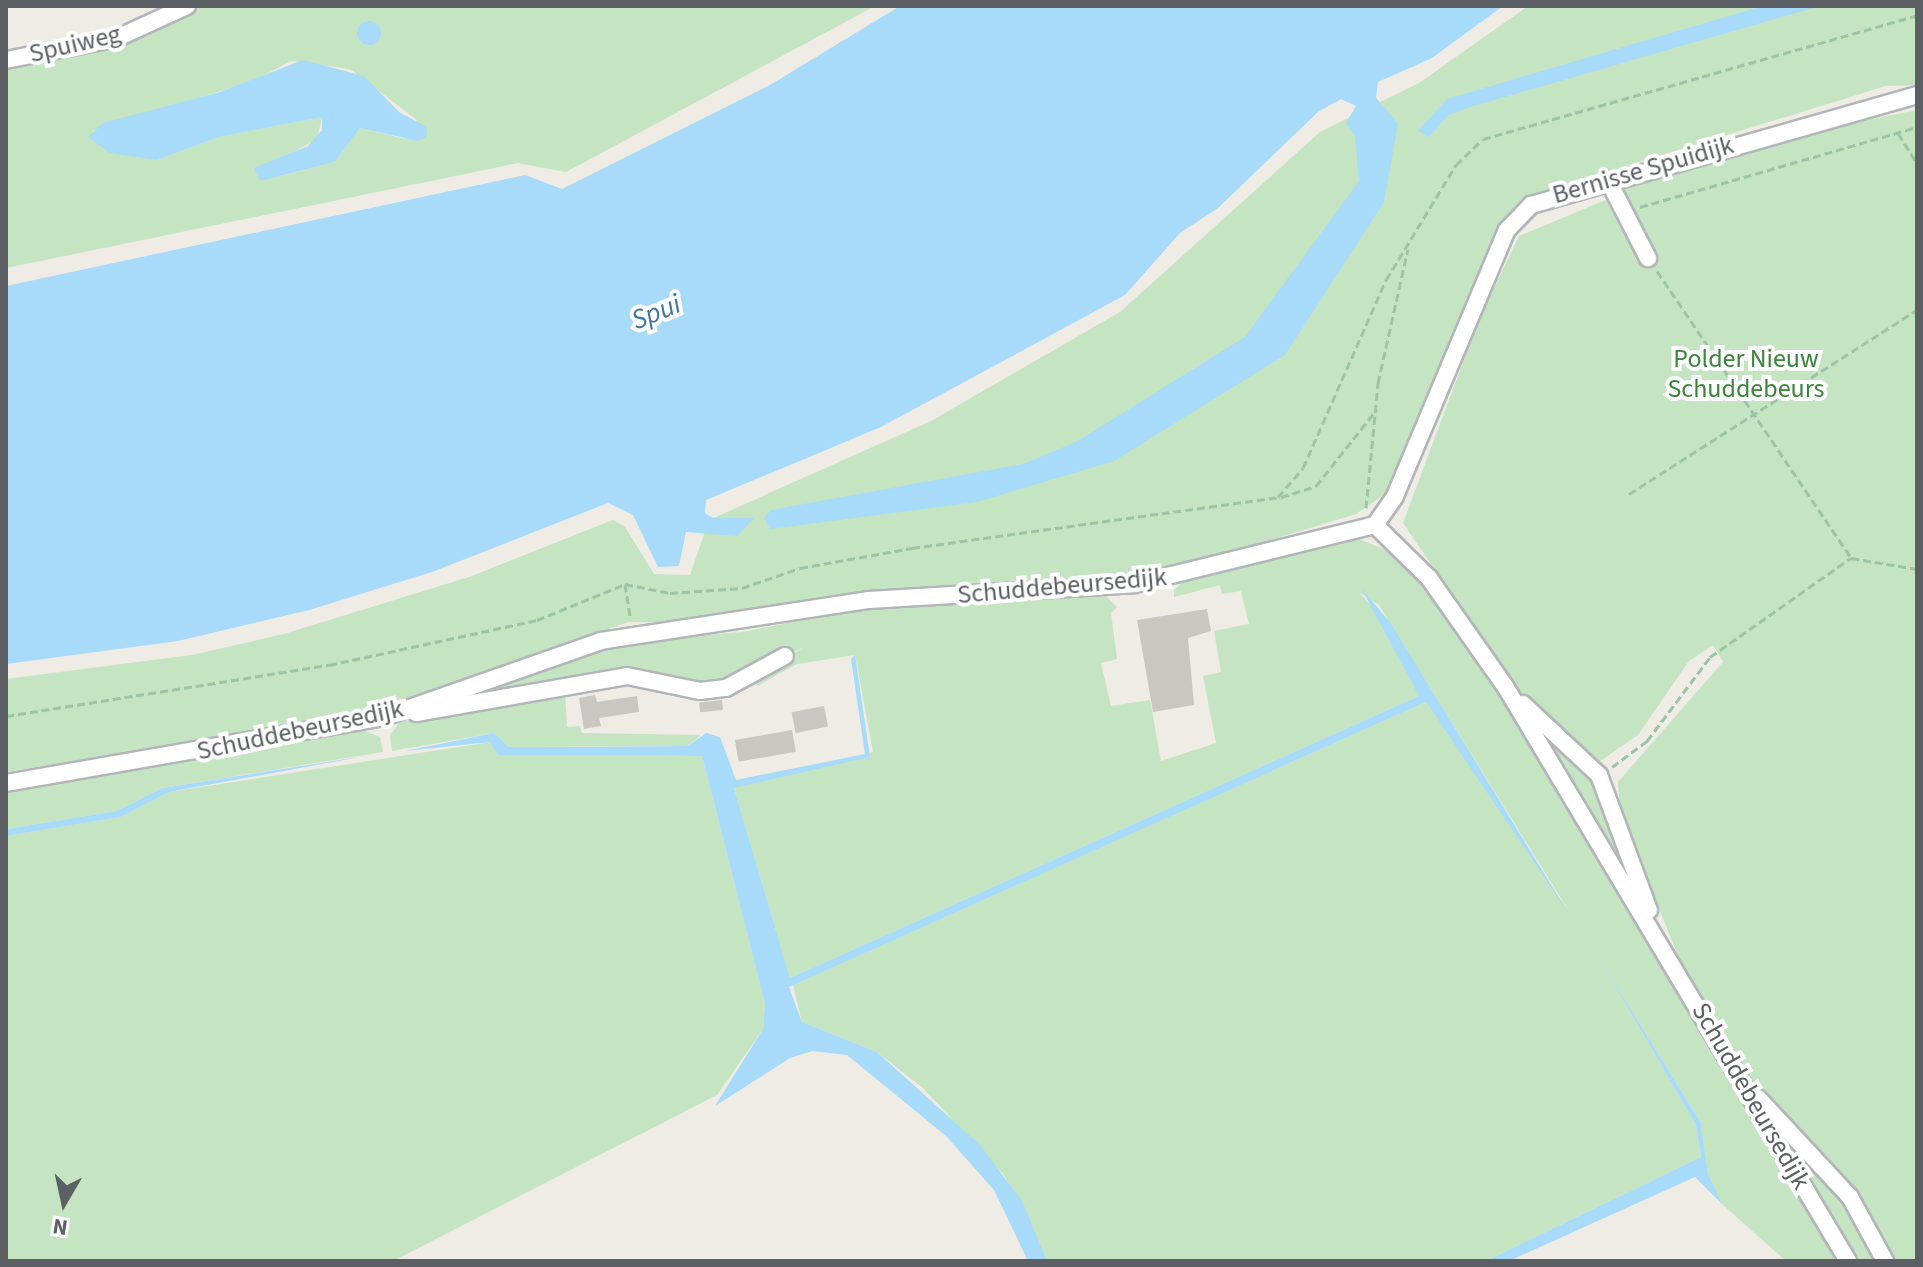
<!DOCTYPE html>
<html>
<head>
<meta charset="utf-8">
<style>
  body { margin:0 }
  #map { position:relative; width:1923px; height:1267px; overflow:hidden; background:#eeece5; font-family:"Source Sans 3",sans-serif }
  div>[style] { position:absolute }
  .green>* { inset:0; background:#c4e4c2 }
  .water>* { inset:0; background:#a8dafa }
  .round { border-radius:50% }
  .building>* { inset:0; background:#cac6c2; transform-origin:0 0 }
  .path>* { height:3px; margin-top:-1.5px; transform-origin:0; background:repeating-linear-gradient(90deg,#9cc5a6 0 8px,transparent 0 12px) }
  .roads { filter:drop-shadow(2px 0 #b2b5b9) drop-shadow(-2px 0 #b2b5b9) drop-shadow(0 2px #b2b5b9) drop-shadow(0 -2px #b2b5b9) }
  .minor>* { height:16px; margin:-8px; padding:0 8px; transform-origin:8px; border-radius:8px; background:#fff }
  span { translate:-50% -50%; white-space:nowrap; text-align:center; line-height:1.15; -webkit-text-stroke:8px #fff; paint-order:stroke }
  .street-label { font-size:26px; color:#5c6064 }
  .park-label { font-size:26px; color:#3b853b }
  .water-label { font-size:28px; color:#4375a3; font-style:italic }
  .frame { position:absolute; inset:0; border:8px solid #5c6064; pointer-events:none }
  .north { position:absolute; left:24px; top:1163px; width:80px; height:80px; -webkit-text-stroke:6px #fff; paint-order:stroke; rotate:189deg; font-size:22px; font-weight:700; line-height:32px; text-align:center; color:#5c6064 }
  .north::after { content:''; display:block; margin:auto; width:28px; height:36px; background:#5c6064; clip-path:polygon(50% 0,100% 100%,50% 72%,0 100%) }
</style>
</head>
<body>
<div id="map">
  <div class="green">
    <i style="clip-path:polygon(evenodd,201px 6px,875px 6px,566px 172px,518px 163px,6px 268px,6px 68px,136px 36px,201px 6px,291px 61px,350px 69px,417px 120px,406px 139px,360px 128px,335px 162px,281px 176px,265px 168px,317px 139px,322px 117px,219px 137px,157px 160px,92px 131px,253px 81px,291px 61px)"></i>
    <i style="clip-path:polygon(1528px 6px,1917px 6px,1917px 85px,1886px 86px,1522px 198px,1494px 237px,1389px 491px,1356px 514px,1140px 580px,919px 589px,689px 623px,628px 622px,384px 711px,6px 772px,6px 679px,192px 655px,284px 634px,469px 577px,613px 520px,625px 527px,654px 574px,690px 575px,709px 520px,931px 421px,1120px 312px,1320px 132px,1419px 83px)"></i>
    <i style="clip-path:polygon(1917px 110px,1917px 1261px,1889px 1261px,1751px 1079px,1678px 956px,1620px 810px,1618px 782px,1723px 662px,1713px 645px,1689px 661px,1638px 735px,1599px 762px,1515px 688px,1403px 523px,1478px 322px,1519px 236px,1608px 199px,1598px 174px)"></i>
    <i style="clip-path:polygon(1351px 536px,1397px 554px,1448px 609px,1673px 969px,1844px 1261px,1786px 1261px,1723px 1205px,1708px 1174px,1701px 1123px,1596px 953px,1696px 1125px,1701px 1157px,1486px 1261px,1047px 1261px,1004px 1175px,923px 1088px,877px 1052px,802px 1022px,793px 985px,1426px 702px,1570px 913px,1379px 605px,1359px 592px,1385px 622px,1419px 696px,790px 978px,734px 788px,873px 752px,855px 655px,797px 664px,757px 686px,751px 677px,805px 647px,714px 686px,648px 673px,431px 705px,636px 641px,743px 632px,873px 606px,1103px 593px,1117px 607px,1111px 613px,1117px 659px,1101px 663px,1111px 706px,1150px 700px,1161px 761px,1216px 743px,1203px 676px,1221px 672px,1214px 631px,1249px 624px,1241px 591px,1222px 594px,1220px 585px,1174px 597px,1174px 590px,1184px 581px)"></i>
    <i style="clip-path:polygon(565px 694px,567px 727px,580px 726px,582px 733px,701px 735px,688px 746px,509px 747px,494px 733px,392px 751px,390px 735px,400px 722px)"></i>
    <i style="clip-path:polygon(1523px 707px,1595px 783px,1642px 904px)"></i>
    <i style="clip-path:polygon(360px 729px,380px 737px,383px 752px,162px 788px,117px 811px,6px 829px,6px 788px)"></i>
    <i style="clip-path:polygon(491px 742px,498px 755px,702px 756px,765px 1004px,763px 1029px,717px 1095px,393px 1261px,6px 1261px,6px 836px,121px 817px,169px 792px)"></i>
    <i style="clip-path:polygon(1768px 1112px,1834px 1185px,1880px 1261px,1852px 1261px)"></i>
  </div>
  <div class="water">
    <i style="clip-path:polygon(900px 6px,1503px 6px,1432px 58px,1378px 82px,1376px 98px,1398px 123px,1384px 202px,1285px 355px,1114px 461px,977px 502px,770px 529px,764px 518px,771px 510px,1023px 464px,1076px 442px,1245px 337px,1359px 181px,1355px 136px,1346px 123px,1356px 106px,1341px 99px,1318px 112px,1218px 208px,1180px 233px,1125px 295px,881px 427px,706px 500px,705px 513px,713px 518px,754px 518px,737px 536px,686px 532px,679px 566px,658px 567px,633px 515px,608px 503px,432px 572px,309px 610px,178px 641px,6px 664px,6px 286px,525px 175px,562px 189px,770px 85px)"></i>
    <i style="clip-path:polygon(1763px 6px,1820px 6px,1470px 107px,1448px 115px,1429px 137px,1418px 131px,1447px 99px)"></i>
    <i class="round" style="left:357px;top:21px;width:24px;height:24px"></i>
    <i style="clip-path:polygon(303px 60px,364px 76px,399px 112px,427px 127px,426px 137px,418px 141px,360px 128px,335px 162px,260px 181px,254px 168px,308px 146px,322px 130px,322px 117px,219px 137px,157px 160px,110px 153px,88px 137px,103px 123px,220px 92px)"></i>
    <i style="clip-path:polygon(1361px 588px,1390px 622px,1569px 914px,1426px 702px,789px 987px,802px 1022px,877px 1052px,980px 1145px,1022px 1201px,1047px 1261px,1028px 1261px,994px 1190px,946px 1136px,847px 1055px,812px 1051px,790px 1058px,715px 1106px,763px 1029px,765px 1004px,702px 756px,498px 755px,490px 742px,405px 751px,494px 733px,509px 747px,583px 747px,688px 746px,706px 733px,720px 737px,736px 780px,865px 754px,851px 659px,855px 655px,870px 757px,734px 788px,790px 978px,1419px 696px)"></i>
    <i style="clip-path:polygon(371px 755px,169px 792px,121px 817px,6px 836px,6px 829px,117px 811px,162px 788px)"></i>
    <i style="clip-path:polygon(1596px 953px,1701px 1123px,1708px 1174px,1723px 1205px,1695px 1177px,1509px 1261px,1486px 1261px,1701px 1157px,1696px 1125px)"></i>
  </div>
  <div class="building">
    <i style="clip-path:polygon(1207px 609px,1211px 631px,1188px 638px,1194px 705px,1153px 712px,1137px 620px)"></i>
    <i style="clip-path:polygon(595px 695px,597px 702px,637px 696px,639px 712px,599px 718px,601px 726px,584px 729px,579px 698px)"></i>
    <i style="left:722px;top:700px;width:10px;height:23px;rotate:84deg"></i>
    <i style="left:824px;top:706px;width:21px;height:33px;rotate:79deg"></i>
    <i style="left:792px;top:730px;width:22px;height:58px;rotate:80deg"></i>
  </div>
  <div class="path">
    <i style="left:1898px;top:133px;width:36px;rotate:58deg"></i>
    <i style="left:1640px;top:207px;width:288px;rotate:-16.1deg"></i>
    <i style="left:1657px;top:271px;width:344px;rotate:55.9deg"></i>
    <i style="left:1629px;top:494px;width:342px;rotate:-32.6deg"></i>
    <i style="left:1281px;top:497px;width:37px;rotate:-17deg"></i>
    <i style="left:1316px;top:486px;width:98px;rotate:-51.6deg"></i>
    <i style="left:1366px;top:508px;width:126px;rotate:-84.5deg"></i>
    <i style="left:1378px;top:383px;width:137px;rotate:-77.4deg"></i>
    <i style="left:625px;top:584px;width:36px;rotate:81deg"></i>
    <i style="left:6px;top:716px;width:327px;rotate:-9deg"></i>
    <i style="left:329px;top:665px;width:213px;rotate:-12.2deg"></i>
    <i style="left:537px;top:620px;width:95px;rotate:-22.2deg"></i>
    <i style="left:625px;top:584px;width:46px;rotate:11.3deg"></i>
    <i style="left:670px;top:593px;width:72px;rotate:-4deg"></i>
    <i style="left:742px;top:588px;width:61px;rotate:-19deg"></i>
    <i style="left:800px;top:568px;width:114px;rotate:-10.1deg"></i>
    <i style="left:912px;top:548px;width:370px;rotate:-7.9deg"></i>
    <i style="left:1278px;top:497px;width:38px;rotate:-49deg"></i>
    <i style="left:1303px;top:468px;width:206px;rotate:-66.2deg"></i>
    <i style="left:1386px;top:280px;width:135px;rotate:-58.7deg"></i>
    <i style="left:1456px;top:165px;width:37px;rotate:-44deg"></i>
    <i style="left:1483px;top:139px;width:451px;rotate:-15.9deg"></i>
    <i style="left:1612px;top:767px;width:44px;rotate:-36.6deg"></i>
    <i style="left:1647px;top:741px;width:105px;rotate:-53.1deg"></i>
    <i style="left:1710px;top:657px;width:172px;rotate:-35.1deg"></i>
    <i style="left:1851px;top:558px;width:67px;rotate:9.5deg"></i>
  </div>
  <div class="roads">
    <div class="minor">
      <i style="left:6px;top:60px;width:113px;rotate:-11.2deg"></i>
      <i style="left:117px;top:38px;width:77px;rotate:-24.6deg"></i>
      <i style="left:1608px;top:180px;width:88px;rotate:62.9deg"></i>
      <i style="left:1375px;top:525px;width:35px;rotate:-55deg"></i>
      <i style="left:1395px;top:496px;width:289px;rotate:-67.2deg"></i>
      <i style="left:1507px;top:230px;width:35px;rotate:-46deg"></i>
      <i style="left:1531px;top:205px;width:401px;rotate:-15.9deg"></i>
      <i style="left:1523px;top:704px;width:104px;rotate:43.1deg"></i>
      <i style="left:1599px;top:775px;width:144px;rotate:69.7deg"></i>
      <i style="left:416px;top:713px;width:214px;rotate:-9.9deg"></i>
      <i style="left:627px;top:676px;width:75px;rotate:11.6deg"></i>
      <i style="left:700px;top:691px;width:26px;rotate:-7deg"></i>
      <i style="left:726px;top:688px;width:67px;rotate:-28.5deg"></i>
      <i style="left:6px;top:783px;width:384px;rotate:-9.9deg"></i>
      <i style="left:384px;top:717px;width:230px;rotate:-19.3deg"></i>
      <i style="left:601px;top:641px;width:270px;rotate:-8.7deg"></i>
      <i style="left:868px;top:600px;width:267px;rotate:-3.4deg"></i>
      <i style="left:1135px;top:584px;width:247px;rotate:-13.8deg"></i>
      <i style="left:1375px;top:525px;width:76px;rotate:44.5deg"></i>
      <i style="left:1429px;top:578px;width:132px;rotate:54.9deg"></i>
      <i style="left:1505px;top:686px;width:670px;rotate:59.18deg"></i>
      <i style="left:1758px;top:1098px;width:135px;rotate:47.1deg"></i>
      <i style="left:1850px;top:1197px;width:73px;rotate:61.3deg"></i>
    </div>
  </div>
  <div class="street-label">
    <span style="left:75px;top:44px;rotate:-13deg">Spuiweg</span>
    <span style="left:1643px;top:170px;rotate:-16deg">Bernisse Spuidijk</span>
    <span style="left:1062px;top:586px;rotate:-5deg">Schuddebeursedijk</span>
    <span style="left:300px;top:730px;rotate:-12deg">Schuddebeursedijk</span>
    <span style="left:1751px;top:1096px;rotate:60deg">Schuddebeursedijk</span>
  </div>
  <div class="park-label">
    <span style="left:1746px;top:374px">Polder Nieuw<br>Schuddebeurs</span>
  </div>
  <div class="water-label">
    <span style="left:656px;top:312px;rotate:-22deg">Spui</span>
  </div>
  <div class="frame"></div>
  <div class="north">N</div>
</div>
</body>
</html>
